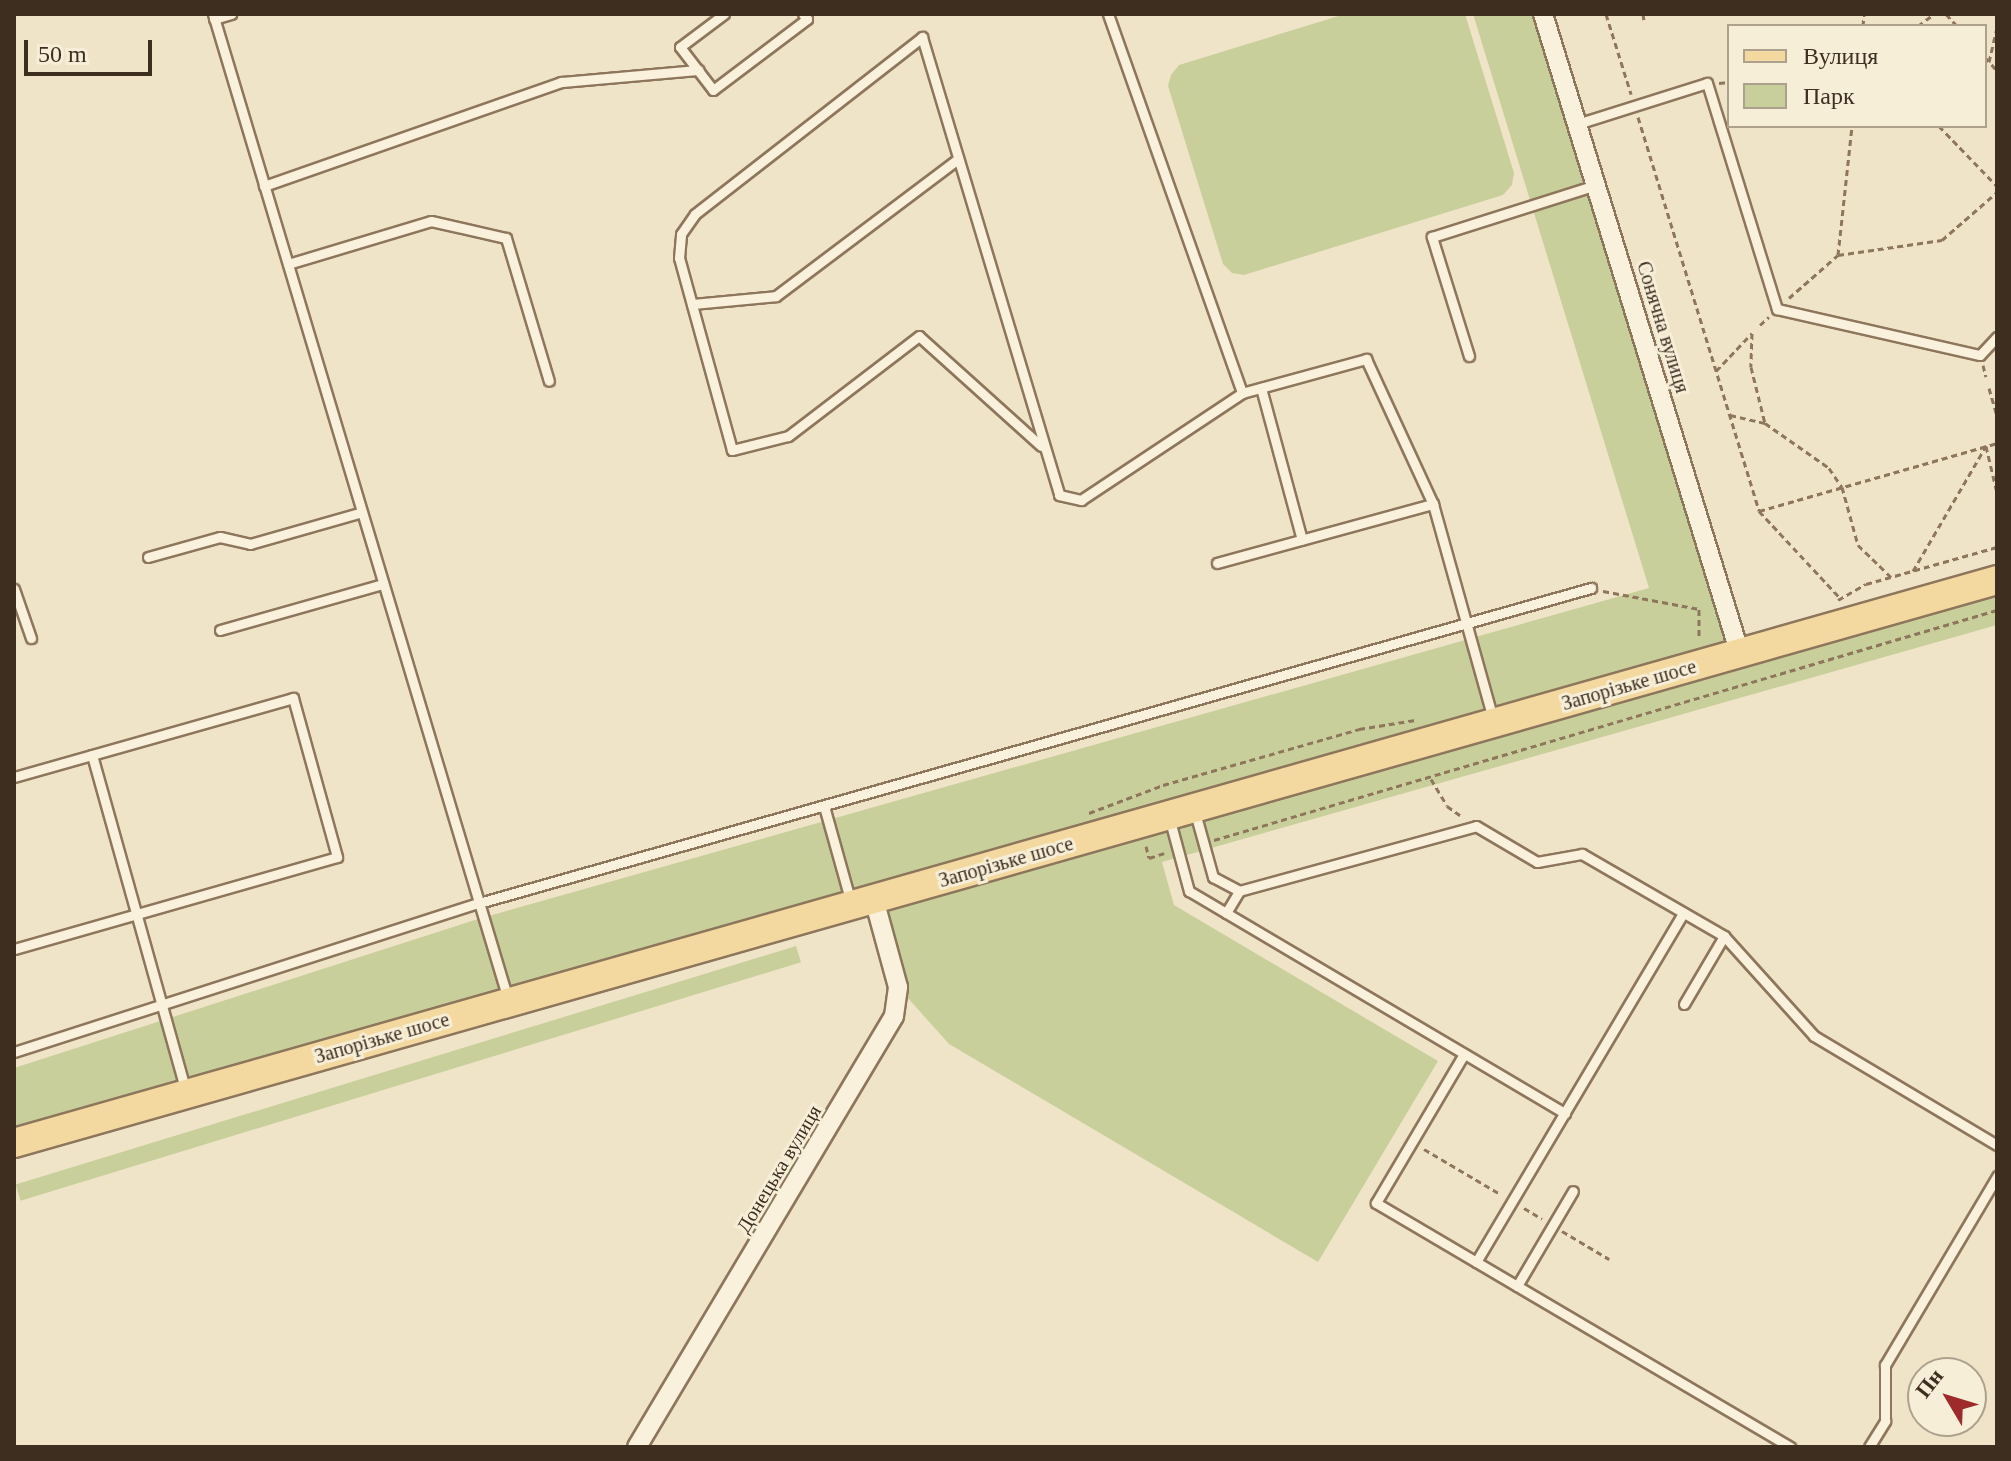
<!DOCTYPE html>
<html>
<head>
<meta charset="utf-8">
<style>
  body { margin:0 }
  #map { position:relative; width:2011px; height:1461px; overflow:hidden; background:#f0e4c8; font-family:"Times New Roman",serif }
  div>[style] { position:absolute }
  .green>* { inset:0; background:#c9cf9b; transform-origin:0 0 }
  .path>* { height:3px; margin-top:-1.5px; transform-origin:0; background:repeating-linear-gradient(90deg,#8d765c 0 6px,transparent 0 10px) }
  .roads { filter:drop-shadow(2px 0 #8d765c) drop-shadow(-2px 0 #8d765c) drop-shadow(0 2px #8d765c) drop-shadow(0 -2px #8d765c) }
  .lane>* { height:9px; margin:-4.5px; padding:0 4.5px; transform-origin:4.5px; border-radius:4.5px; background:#faf1dc }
  .street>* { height:18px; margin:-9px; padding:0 9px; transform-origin:9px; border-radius:9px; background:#faf1dc }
  .primary>* { height:28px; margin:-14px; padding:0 14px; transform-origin:14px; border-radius:14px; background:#f3d9a0 }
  span { translate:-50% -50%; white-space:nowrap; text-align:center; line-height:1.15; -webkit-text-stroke:6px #f7eed8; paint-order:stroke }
  .street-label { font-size:20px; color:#3d2e20 }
  .frame { position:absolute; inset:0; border:16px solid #3d2e20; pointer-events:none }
  .legend { position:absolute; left:1727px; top:24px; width:260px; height:104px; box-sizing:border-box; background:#f7eed8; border:2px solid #ada18e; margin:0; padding:10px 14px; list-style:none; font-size:24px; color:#3d2e20 }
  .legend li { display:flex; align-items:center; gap:16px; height:40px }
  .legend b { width:40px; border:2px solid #ada18e }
  .north { position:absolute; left:1907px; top:1357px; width:80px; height:80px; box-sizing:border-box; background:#f7eed8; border:2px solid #ada18e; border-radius:50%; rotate:308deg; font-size:22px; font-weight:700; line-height:32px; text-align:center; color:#3d2e20 }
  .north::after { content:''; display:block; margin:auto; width:28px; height:36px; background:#9e2a2b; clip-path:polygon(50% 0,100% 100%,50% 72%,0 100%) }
  .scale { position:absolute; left:24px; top:40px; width:128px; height:36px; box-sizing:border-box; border:4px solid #3d2e20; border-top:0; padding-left:10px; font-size:24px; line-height:28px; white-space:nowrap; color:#3d2e20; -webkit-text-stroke:6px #f7eed8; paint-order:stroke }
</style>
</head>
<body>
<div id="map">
  <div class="green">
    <i style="clip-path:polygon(1345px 14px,1465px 14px,1514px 173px,1512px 185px,1503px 195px,1244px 275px,1232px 273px,1223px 264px,1168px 86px,1171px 75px,1179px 65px)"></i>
    <i style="clip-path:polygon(1473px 14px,1534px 14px,1728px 645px,14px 1132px,14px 1068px,478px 919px,1649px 588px)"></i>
    <i style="clip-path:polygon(1997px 593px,1997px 625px,1162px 862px,1174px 905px,1438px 1061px,1318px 1262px,949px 1044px,898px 987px,877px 913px)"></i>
    <i style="left:796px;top:946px;width:17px;height:816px;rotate:73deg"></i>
  </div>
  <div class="path">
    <i style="left:1606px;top:14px;width:84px;rotate:72.6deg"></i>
    <i style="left:1643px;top:14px;width:6px;rotate:81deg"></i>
    <i style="left:1946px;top:14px;width:16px;rotate:47deg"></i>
    <i style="left:1863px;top:26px;width:12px;rotate:-85deg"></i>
    <i style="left:1918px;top:26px;width:20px;rotate:-37deg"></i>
    <i style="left:1985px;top:57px;width:18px;rotate:49deg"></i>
    <i style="left:1989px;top:62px;width:35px;rotate:-77deg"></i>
    <i style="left:1719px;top:83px;width:10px;rotate:-6deg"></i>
    <i style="left:1638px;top:117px;width:412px;rotate:72.9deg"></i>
    <i style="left:1759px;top:511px;width:120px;rotate:47deg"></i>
    <i style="left:1939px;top:126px;width:83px;rotate:46deg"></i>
    <i style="left:1838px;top:255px;width:130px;rotate:-83.8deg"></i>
    <i style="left:1789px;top:298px;width:65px;rotate:-41.3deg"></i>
    <i style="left:1838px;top:255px;width:105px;rotate:-8.2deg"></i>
    <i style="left:1942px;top:240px;width:73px;rotate:-41.1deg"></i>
    <i style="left:1760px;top:325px;width:12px;rotate:-42deg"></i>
    <i style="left:1752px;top:333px;width:34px;rotate:92deg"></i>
    <i style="left:1751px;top:367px;width:58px;rotate:76deg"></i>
    <i style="left:1983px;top:365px;width:12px;rotate:76deg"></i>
    <i style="left:1716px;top:371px;width:52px;rotate:-46.5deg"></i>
    <i style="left:1989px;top:388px;width:29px;rotate:74deg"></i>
    <i style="left:1730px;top:415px;width:36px;rotate:13deg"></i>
    <i style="left:1765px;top:423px;width:78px;rotate:35.1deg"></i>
    <i style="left:1829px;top:468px;width:23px;rotate:56deg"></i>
    <i style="left:1842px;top:487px;width:60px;rotate:74.6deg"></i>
    <i style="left:1858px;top:545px;width:46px;rotate:44.1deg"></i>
    <i style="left:1986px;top:446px;width:48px;rotate:76.8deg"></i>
    <i style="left:1759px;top:511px;width:248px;rotate:-15.9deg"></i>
    <i style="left:1913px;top:571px;width:145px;rotate:-59.7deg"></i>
    <i style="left:1603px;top:591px;width:98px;rotate:10.6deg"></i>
    <i style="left:1699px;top:609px;width:30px;rotate:90deg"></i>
    <i style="left:1838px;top:600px;width:32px;rotate:-30deg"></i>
    <i style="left:1866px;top:584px;width:136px;rotate:-15.8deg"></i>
    <i style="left:1431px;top:779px;width:31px;rotate:59deg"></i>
    <i style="left:1447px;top:806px;width:16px;rotate:35deg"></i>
    <i style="left:1089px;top:813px;width:79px;rotate:-20.7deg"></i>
    <i style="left:1163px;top:785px;width:204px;rotate:-15.9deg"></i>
    <i style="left:1359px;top:729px;width:57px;rotate:-9.1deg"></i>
    <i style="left:1214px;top:840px;width:816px;rotate:-16.37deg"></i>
    <i style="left:1146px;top:846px;width:12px;rotate:76deg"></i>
    <i style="left:1149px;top:858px;width:16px;rotate:-18deg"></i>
    <i style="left:1424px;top:1149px;width:88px;rotate:30.6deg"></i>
    <i style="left:1524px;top:1208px;width:21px;rotate:31deg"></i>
    <i style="left:1562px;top:1231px;width:55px;rotate:30.8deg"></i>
  </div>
  <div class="roads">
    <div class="lane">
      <i style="left:213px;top:14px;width:1028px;rotate:73.33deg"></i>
      <i style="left:724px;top:14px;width:55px;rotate:143.1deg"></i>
      <i style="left:680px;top:47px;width:54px;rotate:52.5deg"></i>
      <i style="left:713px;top:90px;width:118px;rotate:-37.1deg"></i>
      <i style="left:807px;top:19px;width:6px;rotate:-129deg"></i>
      <i style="left:1108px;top:14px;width:402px;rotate:70.5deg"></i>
      <i style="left:214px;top:19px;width:18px;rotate:-16deg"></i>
      <i style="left:1577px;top:124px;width:136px;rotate:-17.5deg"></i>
      <i style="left:1707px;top:83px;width:237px;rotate:72.8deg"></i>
      <i style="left:1777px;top:309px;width:208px;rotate:12.8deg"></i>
      <i style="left:1980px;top:355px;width:25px;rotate:-47deg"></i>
      <i style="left:264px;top:186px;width:315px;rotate:-19.3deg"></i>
      <i style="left:561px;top:82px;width:138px;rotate:-5deg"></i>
      <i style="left:288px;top:264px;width:149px;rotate:-16.7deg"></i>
      <i style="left:431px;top:221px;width:77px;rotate:12.8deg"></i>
      <i style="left:506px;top:238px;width:149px;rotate:73.3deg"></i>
      <i style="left:692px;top:304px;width:84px;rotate:-5.4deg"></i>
      <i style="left:776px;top:296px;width:228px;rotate:-37deg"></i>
      <i style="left:1469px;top:356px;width:125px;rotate:-107.3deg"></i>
      <i style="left:1432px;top:237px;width:172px;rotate:-17.6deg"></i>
      <i style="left:1261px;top:388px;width:157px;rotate:74.9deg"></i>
      <i style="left:1041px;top:446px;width:164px;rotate:-138deg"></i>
      <i style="left:919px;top:336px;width:165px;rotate:142.6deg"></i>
      <i style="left:788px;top:436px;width:58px;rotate:166deg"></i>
      <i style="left:732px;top:450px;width:199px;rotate:-105.4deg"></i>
      <i style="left:679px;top:258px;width:24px;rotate:-85deg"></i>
      <i style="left:681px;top:234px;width:24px;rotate:-55deg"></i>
      <i style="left:695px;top:214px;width:288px;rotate:-37.9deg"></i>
      <i style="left:922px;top:37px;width:478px;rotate:73.3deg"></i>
      <i style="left:1059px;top:495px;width:23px;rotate:13deg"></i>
      <i style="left:1081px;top:500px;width:193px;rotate:-33.6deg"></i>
      <i style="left:1242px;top:393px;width:129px;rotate:-15.3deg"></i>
      <i style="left:1366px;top:359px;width:160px;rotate:65.2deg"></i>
      <i style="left:1433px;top:504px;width:223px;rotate:74.4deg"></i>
      <i style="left:148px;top:557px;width:75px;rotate:-15.5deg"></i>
      <i style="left:220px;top:537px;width:31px;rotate:13deg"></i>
      <i style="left:250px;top:544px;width:116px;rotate:-15.9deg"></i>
      <i style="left:1217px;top:563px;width:224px;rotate:-15.3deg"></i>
      <i style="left:14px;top:589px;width:52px;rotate:70.9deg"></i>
      <i style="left:220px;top:630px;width:169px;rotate:-15.8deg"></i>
      <i style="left:92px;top:755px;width:349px;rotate:74.4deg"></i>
      <i style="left:14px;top:777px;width:290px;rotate:-15.8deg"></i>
      <i style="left:293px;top:698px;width:165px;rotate:74.5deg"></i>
      <i style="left:337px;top:857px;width:336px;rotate:164.1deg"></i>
      <i style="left:824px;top:806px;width:101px;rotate:74.4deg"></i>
      <i style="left:1194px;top:809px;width:71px;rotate:74.4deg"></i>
      <i style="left:1213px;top:877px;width:30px;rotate:28deg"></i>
      <i style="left:1239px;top:891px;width:246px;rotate:-15.3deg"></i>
      <i style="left:1476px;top:826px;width:71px;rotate:30.5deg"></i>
      <i style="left:1537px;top:862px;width:46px;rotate:-10.1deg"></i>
      <i style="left:1582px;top:854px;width:164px;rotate:30deg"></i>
      <i style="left:1724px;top:936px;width:135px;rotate:48deg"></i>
      <i style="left:1814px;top:1036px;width:213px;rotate:30.8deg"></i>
      <i style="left:1169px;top:817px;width:77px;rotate:74.9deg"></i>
      <i style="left:1189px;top:891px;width:437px;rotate:30.6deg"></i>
      <i style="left:1226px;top:913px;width:26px;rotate:-59deg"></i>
      <i style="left:1684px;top:1004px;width:79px;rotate:-59.5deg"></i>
      <i style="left:14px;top:1052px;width:488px;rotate:-17.8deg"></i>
      <i style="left:479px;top:903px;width:1156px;rotate:-15.82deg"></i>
      <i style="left:1464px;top:1054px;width:173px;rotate:120.6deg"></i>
      <i style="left:1376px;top:1203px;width:481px;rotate:30.5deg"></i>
      <i style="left:1476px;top:1262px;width:406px;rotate:-59.3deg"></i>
      <i style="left:1517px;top:1286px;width:110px;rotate:-59.5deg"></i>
      <i style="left:1869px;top:1447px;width:31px;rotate:-58deg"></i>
      <i style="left:1885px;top:1421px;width:56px;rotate:-90deg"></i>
      <i style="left:1885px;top:1365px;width:220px;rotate:-59.3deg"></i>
    </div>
    <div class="street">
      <i style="left:1543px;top:14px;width:670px;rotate:72.89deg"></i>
      <i style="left:637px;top:1447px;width:502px;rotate:-59.19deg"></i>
      <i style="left:894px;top:1016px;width:29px;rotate:-82deg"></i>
      <i style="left:898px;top:987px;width:91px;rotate:-105.3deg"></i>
    </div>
    <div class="primary">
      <i style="left:14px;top:1143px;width:2061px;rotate:-15.85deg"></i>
    </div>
  </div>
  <div class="street-label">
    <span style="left:1663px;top:327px;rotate:73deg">Сонячна вулиця</span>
    <span style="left:1629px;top:685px;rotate:-16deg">Запорізьке шосе</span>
    <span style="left:1006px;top:862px;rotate:-16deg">Запорізьке шосе</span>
    <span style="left:382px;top:1038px;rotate:-16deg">Запорізьке шосе</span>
    <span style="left:779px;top:1169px;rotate:-59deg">Донецька вулиця</span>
  </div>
  <div class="frame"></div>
  <ul class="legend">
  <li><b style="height:10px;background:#f3d9a0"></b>Вулиця</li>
  <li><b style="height:22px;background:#c9cf9b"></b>Парк</li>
  </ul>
  <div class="north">Пн</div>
  <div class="scale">50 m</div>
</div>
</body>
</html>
